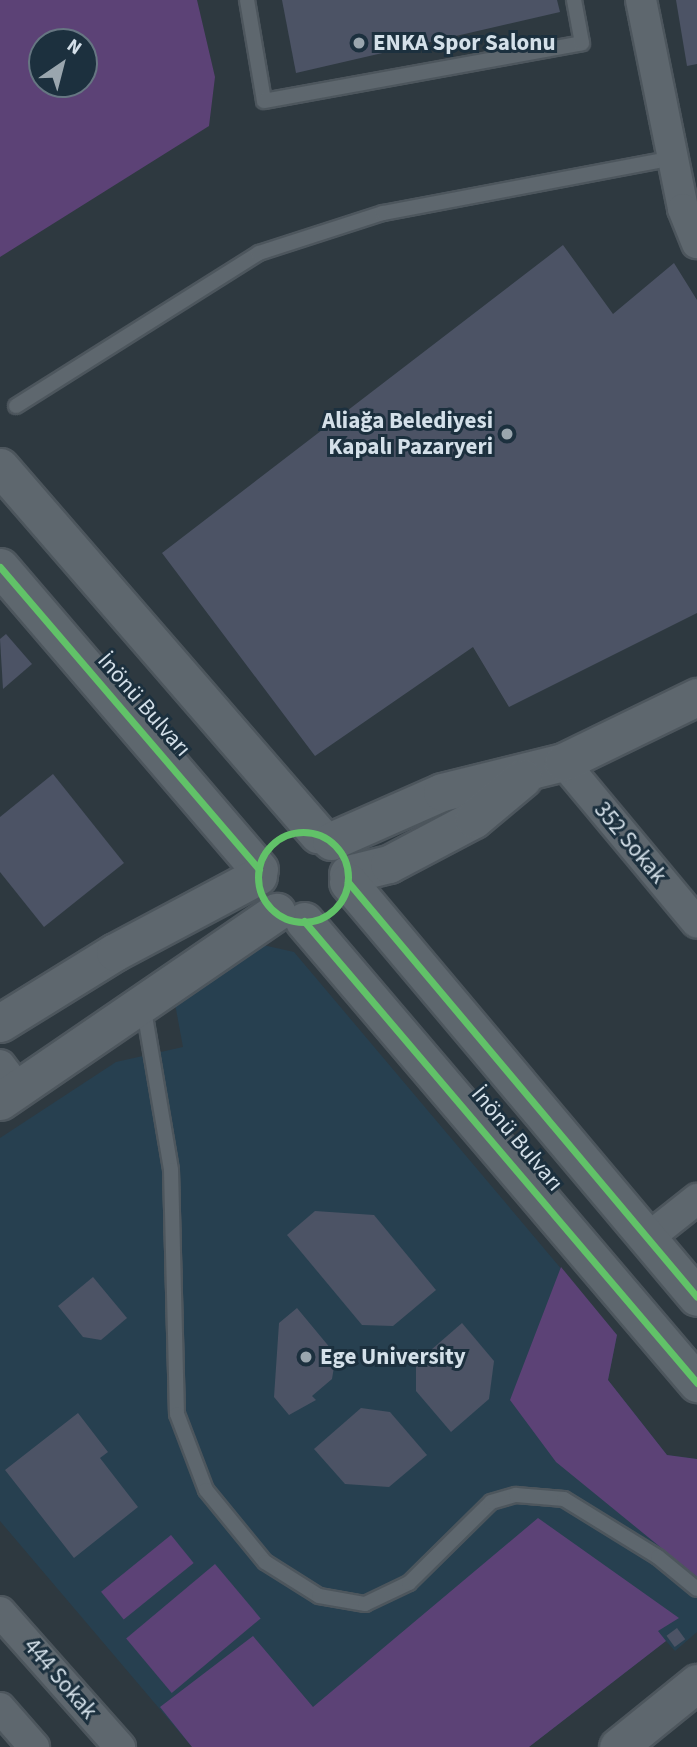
<!DOCTYPE html>
<html>
<head>
<meta charset="utf-8">
<style>
  body { margin:0 }
  #map { position:relative; width:697px; height:1747px; overflow:hidden; background:#2e3940; font-family:"Source Sans 3",sans-serif }
  div>[style] { position:absolute }
  .built>* { inset:0; background:#274050 }
  .green>* { inset:0; background:#5c4276; transform-origin:0 0 }
  .building>* { inset:0; background:#4c5365; transform-origin:0 0 }
  .roads { filter:drop-shadow(2px 0 #4d565d) drop-shadow(-2px 0 #4d565d) drop-shadow(0 2px #4d565d) drop-shadow(0 -2px #4d565d) }
  .service>* { height:14px; margin:-7px; padding:0 7px; transform-origin:7px; border-radius:7px; background:#5e676e }
  .minor>* { height:30px; margin:-15px; padding:0 15px; transform-origin:15px; border-radius:15px; background:#5e676e }
  .tertiary>* { height:37px; margin:-18.5px; padding:0 18.5px; transform-origin:18.5px; border-radius:18.5px; background:#5e676e }
  .cycleway>* { height:7px; margin:-3.5px; padding:0 3.5px; transform-origin:3.5px; border-radius:3.5px; background:#61c268 }
  .cycleway>.ring { margin:-3.5px; padding:0; box-sizing:content-box; background:none; border:7px solid #61c268; border-radius:50% }
  .dots>* { width:19px; height:19px; translate:-50% -50%; box-sizing:border-box; border:4px solid #1c303e; border-radius:50% }
  span { translate:-50% -50%; white-space:nowrap; text-align:center; line-height:1.15; -webkit-text-stroke:6px #1c303e; paint-order:stroke }
  .poi-label { font-size:23px; color:#d4e0e9; font-weight:700 }
  .left { translate:0 -50%; text-align:left }
  .right { translate:-100% -50%; text-align:right }
  .street-label { font-size:23px; color:#d4e0e9 }
  .north { position:absolute; left:28px; top:28px; width:70px; height:70px; box-sizing:border-box; background:#1c303e; border:2px solid #667682; border-radius:50%; rotate:35deg; font-size:19px; font-weight:700; line-height:28px; text-align:center; color:#d4e0e9 }
  .north::after { content:''; display:block; margin:auto; width:24px; height:32px; background:#9aa6ae; clip-path:polygon(50% 0,100% 100%,50% 72%,0 100%) }
</style>
</head>
<body>
<div id="map">
  <div class="built">
    <i style="clip-path:polygon(245px 941px,294px 952px,617px 1335px,608px 1380px,667px 1455px,697px 1459px,697px 1632px,675px 1651px,666px 1641px,529px 1747px,192px 1747px,0 1521px,0 1138px,116px 1062px,183px 1047px,173px 993px)"></i>
  </div>
  <div class="green">
    <i style="clip-path:polygon(evenodd,0 0,197px 0,215px 77px,209px 126px,0 257px,0 0,42px 42px,84px 42px,84px 84px,42px 84px,42px 42px)"></i>
    <i style="clip-path:polygon(561px 1267px,617px 1335px,608px 1380px,667px 1455px,697px 1459px,697px 1577px,556px 1462px,510px 1400px)"></i>
    <i style="clip-path:polygon(538px 1518px,679px 1618px,658px 1631px,666px 1641px,529px 1747px,192px 1747px,160px 1707px,253px 1636px,313px 1707px)"></i>
    <i style="left:171px;top:1535px;width:36px;height:90px;rotate:51deg"></i>
    <i style="left:215px;top:1564px;width:71px;height:116px;rotate:50deg"></i>
  </div>
  <div class="building">
    <i style="clip-path:polygon(282px 0,557px 0,560px 12px,296px 73px)"></i>
    <i style="clip-path:polygon(676px 0,697px 0,697px 64px,687px 66px)"></i>
    <i style="clip-path:polygon(563px 245px,613px 314px,674px 263px,697px 300px,697px 613px,509px 707px,473px 647px,315px 756px,162px 553px)"></i>
    <i style="clip-path:polygon(6px 634px,32px 664px,3px 689px,0 639px)"></i>
    <i style="clip-path:polygon(53px 774px,124px 863px,44px 927px,0 872px,0 817px)"></i>
    <i style="clip-path:polygon(315px 1211px,374px 1215px,436px 1290px,393px 1326px,362px 1325px,287px 1235px)"></i>
    <i style="clip-path:polygon(93px 1277px,127px 1318px,101px 1340px,83px 1337px,58px 1306px)"></i>
    <i style="clip-path:polygon(297px 1308px,336px 1355px,332px 1379px,312px 1396px,316px 1400px,289px 1415px,274px 1397px,279px 1323px)"></i>
    <i style="clip-path:polygon(462px 1323px,494px 1361px,489px 1399px,451px 1432px,416px 1391px,416px 1363px)"></i>
    <i style="clip-path:polygon(361px 1408px,390px 1412px,427px 1455px,389px 1487px,345px 1484px,314px 1449px)"></i>
    <i style="clip-path:polygon(78px 1413px,108px 1452px,100px 1458px,138px 1507px,74px 1558px,5px 1470px)"></i>
    <i style="left:677px;top:1628px;width:14px;height:13px;rotate:54deg"></i>
  </div>
  <div class="roads">
    <div class="service">
      <i style="left:247px;top:0;width:102px;rotate:80.4deg"></i>
      <i style="left:264px;top:101px;width:323px;rotate:-10.3deg"></i>
      <i style="left:582px;top:43px;width:44px;rotate:-100.5deg"></i>
      <i style="left:16px;top:406px;width:287px;rotate:-32.2deg"></i>
      <i style="left:259px;top:253px;width:130px;rotate:-17.9deg"></i>
      <i style="left:383px;top:213px;width:295px;rotate:-10.7deg"></i>
      <i style="left:143px;top:1004px;width:168px;rotate:80.4deg"></i>
      <i style="left:171px;top:1170px;width:244px;rotate:88.6deg"></i>
      <i style="left:177px;top:1414px;width:81px;rotate:69.1deg"></i>
      <i style="left:206px;top:1490px;width:93px;rotate:50.7deg"></i>
      <i style="left:265px;top:1562px;width:64px;rotate:32.2deg"></i>
      <i style="left:319px;top:1596px;width:47px;rotate:9.9deg"></i>
      <i style="left:365px;top:1604px;width:49px;rotate:-25.5deg"></i>
      <i style="left:409px;top:1583px;width:115px;rotate:-44.6deg"></i>
      <i style="left:491px;top:1502px;width:26px;rotate:-16deg"></i>
      <i style="left:516px;top:1495px;width:48px;rotate:4.8deg"></i>
      <i style="left:564px;top:1499px;width:110px;rotate:31.7deg"></i>
      <i style="left:658px;top:1557px;width:50px;rotate:39.4deg"></i>
    </div>
    <div class="minor">
      <i style="left:641px;top:0;width:213px;rotate:78.6deg"></i>
      <i style="left:683px;top:209px;width:37px;rotate:68deg"></i>
      <i style="left:563px;top:762px;width:209px;rotate:50.2deg"></i>
      <i style="left:0;top:1065px;width:31px;rotate:53deg"></i>
      <i style="left:648px;top:1238px;width:63px;rotate:-38.5deg"></i>
      <i style="left:0;top:1612px;width:181px;rotate:48.4deg"></i>
      <i style="left:0;top:1708px;width:52px;rotate:48.9deg"></i>
    </div>
    <div class="tertiary">
      <i style="left:0;top:467px;width:486px;rotate:49.1deg"></i>
      <i style="left:0;top:567px;width:398px;rotate:49.4deg"></i>
      <i style="left:331px;top:841px;width:121px;rotate:-23.8deg"></i>
      <i style="left:442px;top:792px;width:125px;rotate:-13.9deg"></i>
      <i style="left:563px;top:762px;width:149px;rotate:-25.9deg"></i>
      <i style="left:348px;top:874px;width:42px;rotate:-13.7deg"></i>
      <i style="left:389px;top:864px;width:96px;rotate:-27.9deg"></i>
      <i style="left:474px;top:819px;width:64px;rotate:-39.9deg"></i>
      <i style="left:348px;top:882px;width:542px;rotate:49.94deg"></i>
      <i style="left:304px;top:921px;width:607px;rotate:49.61deg"></i>
      <i style="left:0;top:1023px;width:135px;rotate:-31.7deg"></i>
      <i style="left:115px;top:952px;width:162px;rotate:-28deg"></i>
      <i style="left:0;top:1101px;width:335px;rotate:-34.4deg"></i>
      <i style="left:618px;top:1747px;width:102px;rotate:-39deg"></i>
    </div>
  </div>
  <div class="cycleway">
    <i style="left:0;top:567px;width:398px;rotate:49.4deg"></i>
    <i class="ring" style="left:258px;top:832px;width:83px;height:83px"></i>
    <i style="left:348px;top:882px;width:542px;rotate:49.94deg"></i>
    <i style="left:304px;top:921px;width:607px;rotate:49.61deg"></i>
  </div>
  <div class="dots">
    <i style="left:359px;top:43px;background:#9aa6ae"></i>
    <i style="left:507px;top:434px;background:#9aa6ae"></i>
    <i style="left:306px;top:1357px;background:#9aa6ae"></i>
  </div>
  <div class="poi-label">
    <span class="left" style="left:373px;top:43px">ENKA Spor Salonu</span>
    <span class="right" style="left:493px;top:434px">Aliağa Belediyesi<br>Kapalı Pazaryeri</span>
    <span class="left" style="left:320px;top:1357px">Ege University</span>
  </div>
  <div class="street-label">
    <span style="left:144px;top:705px;rotate:49deg">İnönü Bulvarı</span>
    <span style="left:630px;top:843px;rotate:50deg">352 Sokak</span>
    <span style="left:517px;top:1139px;rotate:50deg">İnönü Bulvarı</span>
    <span style="left:60px;top:1679px;rotate:49deg">444 Sokak</span>
  </div>
  <div class="north">N</div>
</div>
</body>
</html>
